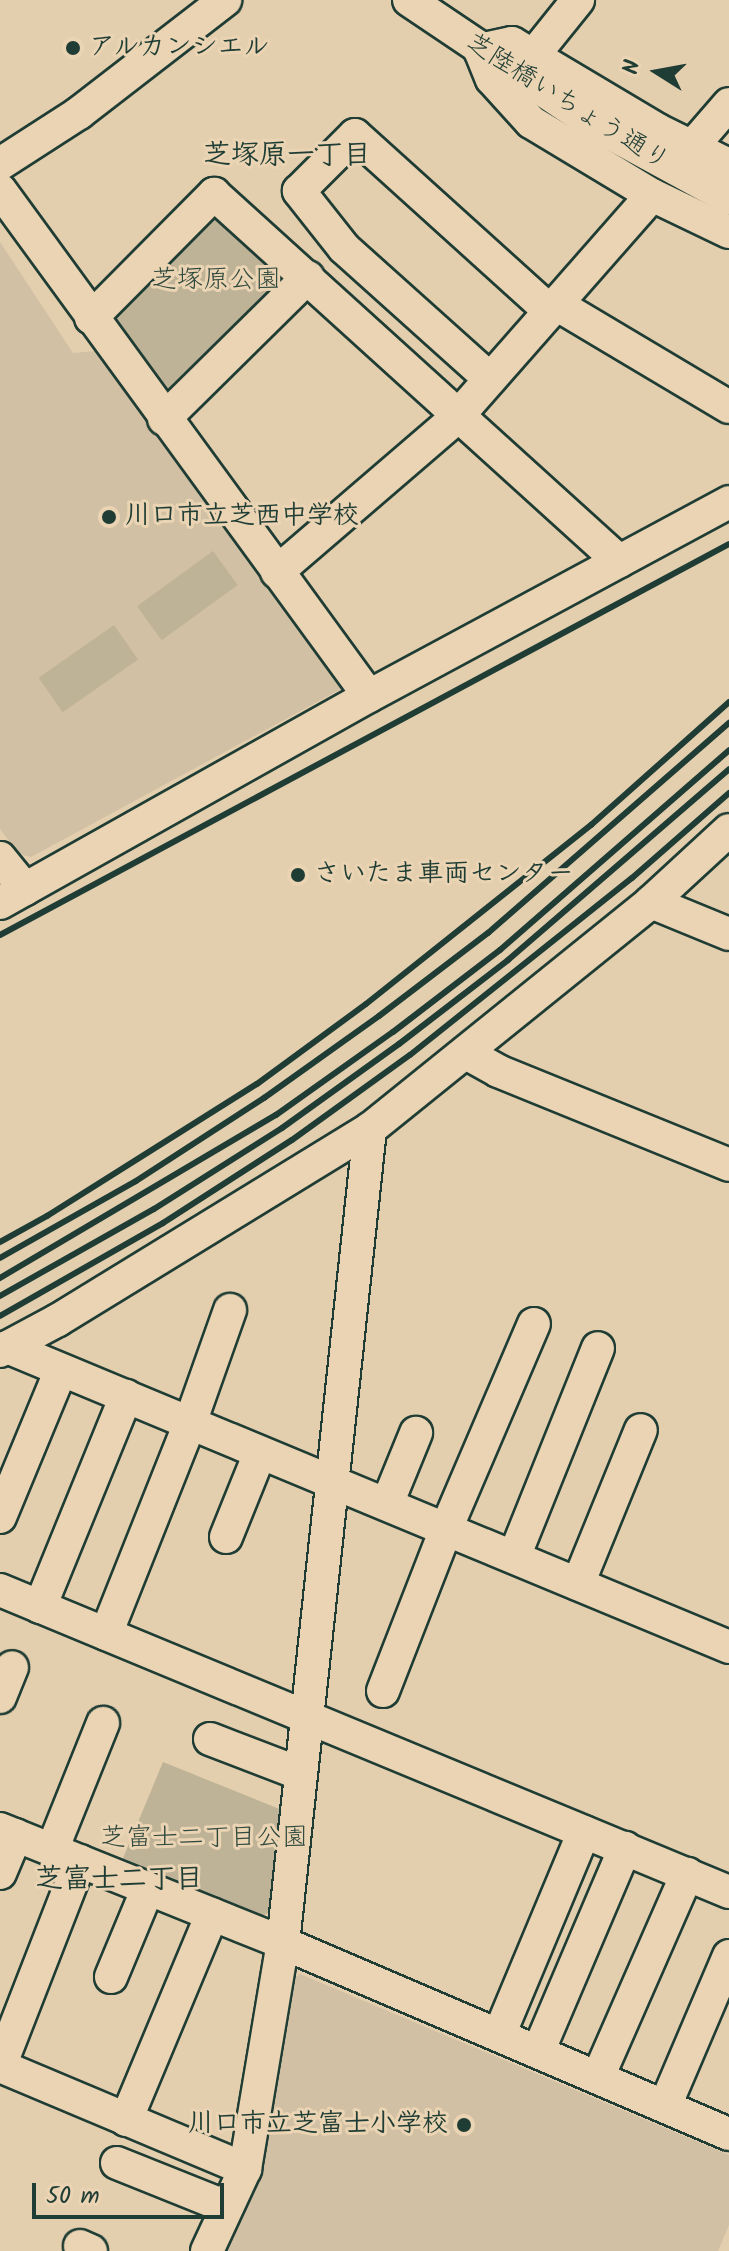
<!DOCTYPE html>
<html>
<head>
<meta charset="utf-8">
<style>
  body { margin:0 }
  #map { position:relative; width:729px; height:2251px; overflow:hidden; background:#e3ceae; font-family:Kalam,"Klee One",sans-serif }
  div>[style] { position:absolute }
  .built>* { inset:0; background:#d1c0a3 }
  .green>* { inset:0; background:#bfb397; transform-origin:0 0 }
  .roads { filter:drop-shadow(2px 0 #1f3d34) drop-shadow(-2px 0 #1f3d34) drop-shadow(0 2px #1f3d34) drop-shadow(0 -2px #1f3d34) }
  .minor>* { height:32px; margin:-16px; padding:0 16px; transform-origin:16px; border-radius:16px; background:#ebd4b3 }
  .rail>* { height:6px; margin:-3px; padding:0 3px; transform-origin:3px; border-radius:3px; background:#1f3d34 }
  .dots>* { width:22px; height:22px; translate:-50% -50%; box-sizing:border-box; border:4px solid #ebd4b3; border-radius:50% }
  span { translate:-50% -50%; white-space:nowrap; text-align:center; line-height:1.15; -webkit-text-stroke:6px #ebd4b3; paint-order:stroke }
  .poi-label { font-size:26px; color:#1f3d34; font-weight:700 }
  .left { translate:0 -50%; text-align:left }
  .right { translate:-100% -50%; text-align:right }
  .street-label { font-size:26px; color:#1f3d34 }
  .park-label { font-size:26px; color:#2f493e }
  .neighbourhood-label { font-size:28px; color:#1f3d34; font-weight:700 }
  .north { position:absolute; left:617px; top:32px; width:80px; height:80px; -webkit-text-stroke:6px #ebd4b3; paint-order:stroke; rotate:281deg; font-size:22px; font-weight:700; line-height:32px; text-align:center; color:#1f3d34 }
  .north::after { content:''; display:block; margin:auto; width:28px; height:36px; background:#1f3d34; clip-path:polygon(50% 0,100% 100%,50% 72%,0 100%) }
  .scale { position:absolute; left:32px; top:2183px; width:192px; height:36px; box-sizing:border-box; border:4px solid #1f3d34; border-top:0; padding-left:10px; font-size:24px; line-height:28px; white-space:nowrap; color:#1f3d34; -webkit-text-stroke:6px #ebd4b3; paint-order:stroke }
</style>
</head>
<body>
<div id="map">
  <div class="built">
    <i style="clip-path:polygon(0 242px,73px 353px,96px 351px,341px 680px,341px 689px,31px 857px,19px 854px,0 829px)"></i>
    <i style="clip-path:polygon(300px 1974px,729px 2155px,729px 2225px,718px 2251px,221px 2251px,269px 2138px,287px 1984px)"></i>
  </div>
  <div class="green">
    <i style="clip-path:polygon(205px 217px,224px 218px,287px 274px,287px 286px,172px 398px,113px 328px,115px 309px)"></i>
    <i style="left:213px;top:551px;width:42px;height:94px;rotate:54deg"></i>
    <i style="left:114px;top:625px;width:42px;height:92px;rotate:55deg"></i>
    <i style="clip-path:polygon(163px 1762px,282px 1810px,270px 1912px,254px 1920px,121px 1863px)"></i>
  </div>
  <div class="roads">
    <div class="minor">
      <i style="left:409px;top:0;width:224px;rotate:33.9deg"></i>
      <i style="left:595px;top:125px;width:153px;rotate:28.6deg"></i>
      <i style="left:533px;top:56px;width:72px;rotate:-51.2deg"></i>
      <i style="left:691px;top:148px;width:58px;rotate:-49.2deg"></i>
      <i style="left:0;top:164px;width:94px;rotate:-32.8deg"></i>
      <i style="left:79px;top:113px;width:185px;rotate:-37.7deg"></i>
      <i style="left:729px;top:165px;width:79px;rotate:-153.8deg"></i>
      <i style="left:658px;top:130px;width:170px;rotate:-149.2deg"></i>
      <i style="left:512px;top:43px;width:33px;rotate:168deg"></i>
      <i style="left:480px;top:50px;width:31px;rotate:68deg"></i>
      <i style="left:492px;top:79px;width:58px;rotate:47.8deg"></i>
      <i style="left:531px;top:122px;width:141px;rotate:31.1deg"></i>
      <i style="left:652px;top:195px;width:85px;rotate:25.7deg"></i>
      <i style="left:0;top:190px;width:626px;rotate:53.9deg"></i>
      <i style="left:556px;top:304px;width:201px;rotate:30.8deg"></i>
      <i style="left:91px;top:318px;width:175px;rotate:-45.2deg"></i>
      <i style="left:214px;top:194px;width:547px;rotate:42.18deg"></i>
      <i style="left:490px;top:379px;width:196px;rotate:-138.1deg"></i>
      <i style="left:344px;top:248px;width:73px;rotate:-128.3deg"></i>
      <i style="left:299px;top:191px;width:79px;rotate:-45deg"></i>
      <i style="left:355px;top:135px;width:263px;rotate:42.1deg"></i>
      <i style="left:164px;top:419px;width:202px;rotate:-44.6deg"></i>
      <i style="left:277px;top:572px;width:238px;rotate:-40.7deg"></i>
      <i style="left:457px;top:417px;width:295px;rotate:-48.7deg"></i>
      <i style="left:0;top:858px;width:40px;rotate:51deg"></i>
      <i style="left:651px;top:902px;width:84px;rotate:22.3deg"></i>
      <i style="left:0;top:903px;width:423px;rotate:-29.3deg"></i>
      <i style="left:369px;top:696px;width:409px;rotate:-28.3deg"></i>
      <i style="left:466px;top:1053px;width:37px;rotate:29deg"></i>
      <i style="left:498px;top:1071px;width:249px;rotate:22.1deg"></i>
      <i style="left:7px;top:1347px;width:782px;rotate:22.56deg"></i>
      <i style="left:0;top:1351px;width:66px;rotate:-28.1deg"></i>
      <i style="left:58px;top:1320px;width:366px;rotate:-31.5deg"></i>
      <i style="left:370px;top:1129px;width:361px;rotate:-38.9deg"></i>
      <i style="left:651px;top:902px;width:106px;rotate:-42.7deg"></i>
      <i style="left:387px;top:1504px;width:77px;rotate:-67.8deg"></i>
      <i style="left:0;top:1517px;width:159px;rotate:-67.5deg"></i>
      <i style="left:226px;top:1537px;width:91px;rotate:-68deg"></i>
      <i style="left:514px;top:1557px;width:225px;rotate:-68.1deg"></i>
      <i style="left:578px;top:1584px;width:166px;rotate:-67.8deg"></i>
      <i style="left:0;top:1590px;width:789px;rotate:22.5deg"></i>
      <i style="left:40px;top:1607px;width:228px;rotate:-67.8deg"></i>
      <i style="left:106px;top:1634px;width:227px;rotate:-68.3deg"></i>
      <i style="left:190px;top:1423px;width:120px;rotate:-70.5deg"></i>
      <i style="left:383px;top:1691px;width:174px;rotate:-68.7deg"></i>
      <i style="left:446px;top:1529px;width:223px;rotate:-66.8deg"></i>
      <i style="left:0;top:1697px;width:32px;rotate:-68deg"></i>
      <i style="left:210px;top:1739px;width:97px;rotate:21deg"></i>
      <i style="left:0;top:1829px;width:305px;rotate:21.9deg"></i>
      <i style="left:283px;top:1943px;width:485px;rotate:23.2deg"></i>
      <i style="left:52px;top:1850px;width:137px;rotate:-68.1deg"></i>
      <i style="left:80px;top:1861px;width:220px;rotate:111.3deg"></i>
      <i style="left:0;top:2066px;width:266px;rotate:22.8deg"></i>
      <i style="left:0;top:1873px;width:41px;rotate:-67.2deg"></i>
      <i style="left:111px;top:1977px;width:96px;rotate:-67.4deg"></i>
      <i style="left:499px;top:2035px;width:220px;rotate:-67.3deg"></i>
      <i style="left:538px;top:2052px;width:222px;rotate:-66.9deg"></i>
      <i style="left:598px;top:2077px;width:222px;rotate:-66.3deg"></i>
      <i style="left:665px;top:2106px;width:163px;rotate:-66.9deg"></i>
      <i style="left:126px;top:2120px;width:223px;rotate:-67.3deg"></i>
      <i style="left:117px;top:2163px;width:118px;rotate:21.8deg"></i>
      <i style="left:80px;top:2246px;width:12px;rotate:24deg"></i>
      <i style="left:207px;top:2251px;width:90px;rotate:-65.1deg"></i>
      <i style="left:245px;top:2169px;width:229px;rotate:-80.5deg"></i>
      <i style="left:283px;top:1943px;width:819px;rotate:-83.9deg"></i>
    </div>
  </div>
  <div class="rail">
    <i style="left:0;top:935px;width:827px;rotate:-28.21deg"></i>
    <i style="left:0;top:1242px;width:54px;rotate:-29deg"></i>
    <i style="left:47px;top:1216px;width:248px;rotate:-32.2deg"></i>
    <i style="left:257px;top:1084px;width:135px;rotate:-36.3deg"></i>
    <i style="left:366px;top:1004px;width:288px;rotate:-38.5deg"></i>
    <i style="left:591px;top:825px;width:185px;rotate:-41.7deg"></i>
    <i style="left:0;top:1258px;width:156px;rotate:-29.5deg"></i>
    <i style="left:136px;top:1181px;width:153px;rotate:-33deg"></i>
    <i style="left:264px;top:1098px;width:141px;rotate:-35.5deg"></i>
    <i style="left:379px;top:1016px;width:137px;rotate:-37.3deg"></i>
    <i style="left:488px;top:933px;width:320px;rotate:-41.1deg"></i>
    <i style="left:0;top:1278px;width:321px;rotate:-30.6deg"></i>
    <i style="left:276px;top:1115px;width:143px;rotate:-35.4deg"></i>
    <i style="left:393px;top:1032px;width:135px;rotate:-37.5deg"></i>
    <i style="left:500px;top:950px;width:304px;rotate:-41.1deg"></i>
    <i style="left:0;top:1296px;width:177px;rotate:-29.5deg"></i>
    <i style="left:154px;top:1209px;width:151px;rotate:-32.3deg"></i>
    <i style="left:282px;top:1128px;width:144px;rotate:-35.7deg"></i>
    <i style="left:399px;top:1044px;width:138px;rotate:-37.6deg"></i>
    <i style="left:508px;top:960px;width:292px;rotate:-40.8deg"></i>
    <i style="left:0;top:1316px;width:188px;rotate:-29.7deg"></i>
    <i style="left:163px;top:1223px;width:153px;rotate:-32.8deg"></i>
    <i style="left:292px;top:1140px;width:145px;rotate:-35.8deg"></i>
    <i style="left:410px;top:1055px;width:284px;rotate:-38.6deg"></i>
    <i style="left:632px;top:878px;width:129px;rotate:-41.2deg"></i>
  </div>
  <div class="dots">
    <i style="left:73px;top:48px;background:#1f3d34"></i>
    <i style="left:109px;top:517px;background:#1f3d34"></i>
    <i style="left:298px;top:875px;background:#1f3d34"></i>
    <i style="left:464px;top:2125px;background:#1f3d34"></i>
  </div>
  <div class="poi-label">
    <span class="left" style="left:89px;top:48px">アルカンシエル</span>
    <span class="left" style="left:125px;top:517px">川口市立芝西中学校</span>
    <span class="left" style="left:314px;top:875px">さいたま車両センター</span>
    <span class="right" style="left:448px;top:2125px">川口市立芝富士小学校</span>
  </div>
  <div class="street-label">
    <span style="left:567px;top:103px;rotate:32deg">芝陸橋いちょう通り</span>
  </div>
  <div class="park-label">
    <span style="left:216px;top:281px">芝塚原公園</span>
    <span style="left:204px;top:1839px">芝富士二丁目公園</span>
  </div>
  <div class="neighbourhood-label">
    <span style="left:287px;top:156px">芝塚原一丁目</span>
    <span style="left:119px;top:1880px">芝富士二丁目</span>
  </div>
  <div class="north">N</div>
  <div class="scale">50 m</div>
</div>
</body>
</html>
